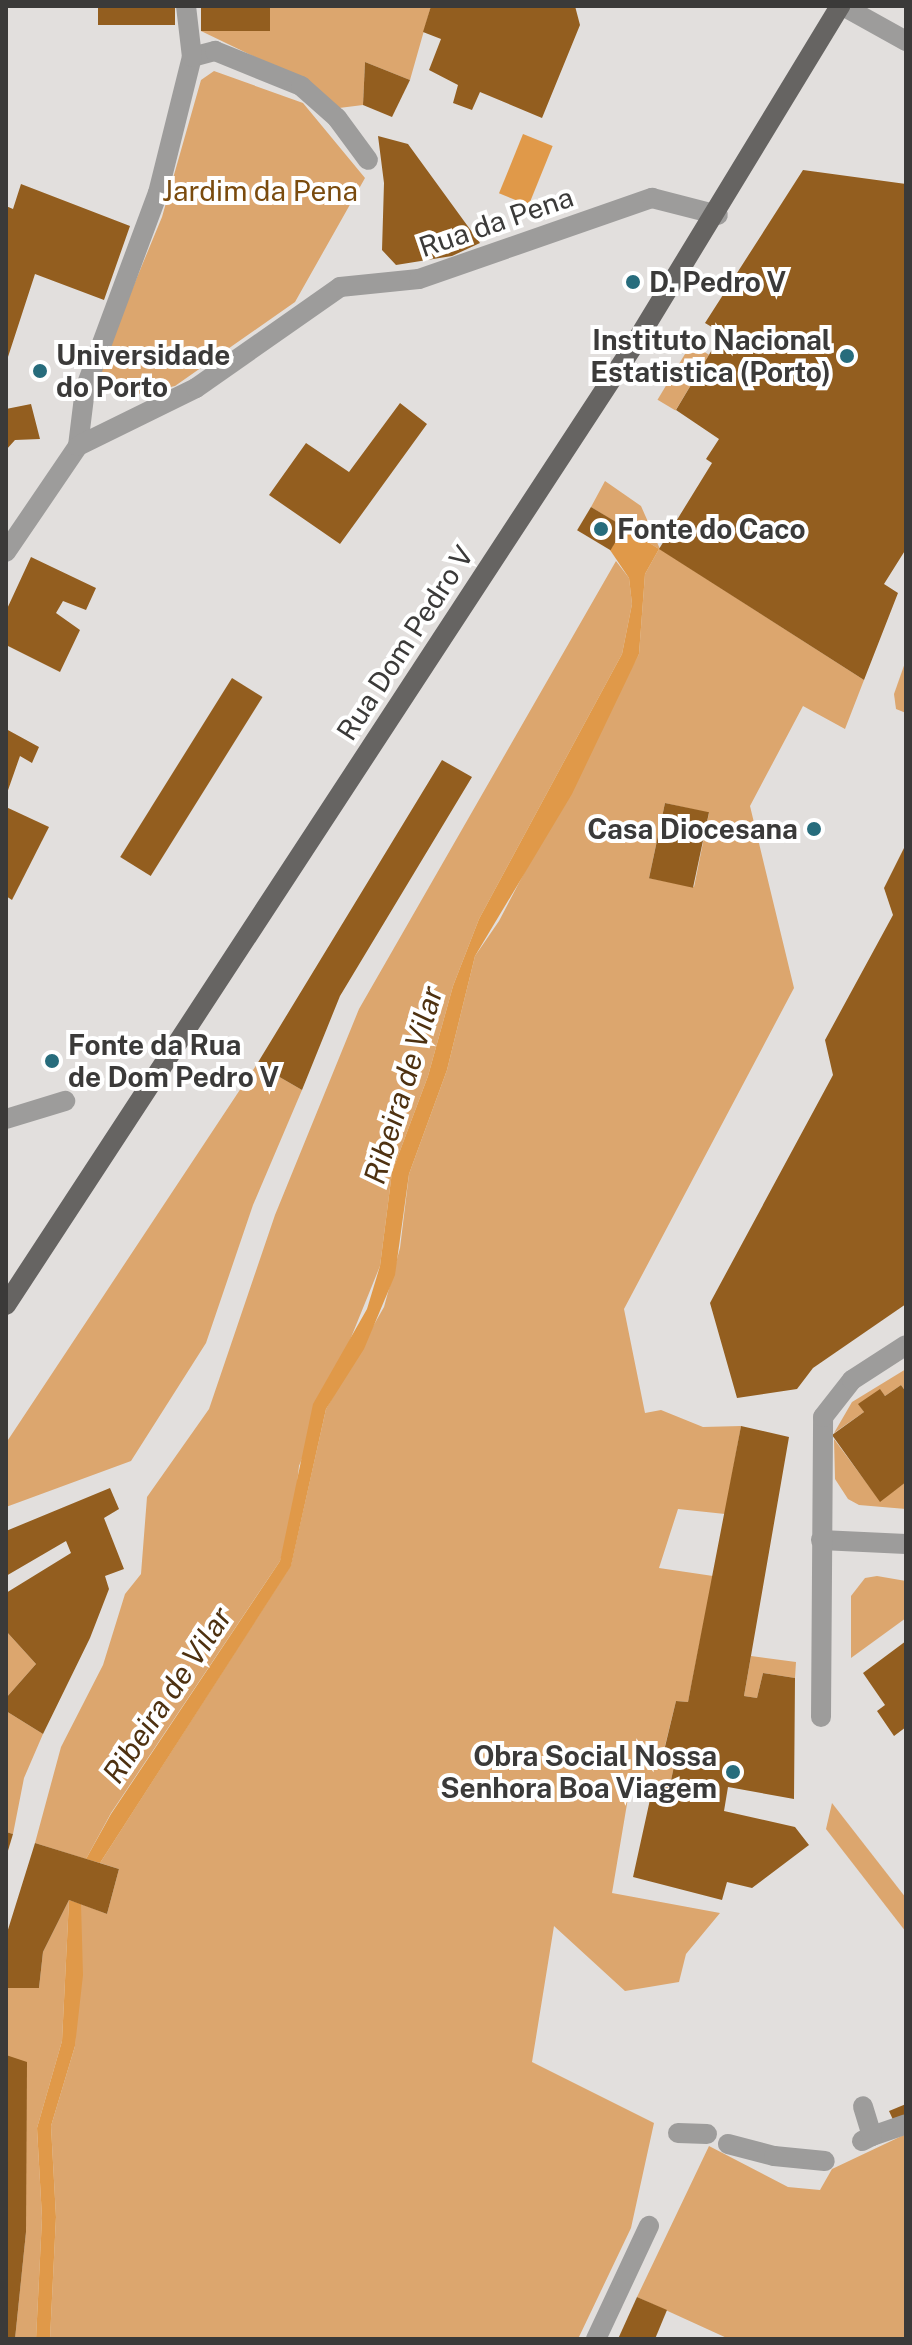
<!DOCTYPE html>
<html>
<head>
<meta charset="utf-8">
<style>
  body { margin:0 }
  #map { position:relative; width:912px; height:2345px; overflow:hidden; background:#e2dfdd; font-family:"Public Sans",sans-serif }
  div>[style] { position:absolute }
  .green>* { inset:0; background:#dca66e; transform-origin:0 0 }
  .water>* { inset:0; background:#e09949; transform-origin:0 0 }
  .building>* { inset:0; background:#935e1f; transform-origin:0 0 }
  .minor>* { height:20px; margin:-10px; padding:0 10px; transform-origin:10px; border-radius:10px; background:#9d9c9b }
  .major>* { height:20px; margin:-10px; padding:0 10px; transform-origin:10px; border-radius:10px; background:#666462 }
  .dots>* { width:22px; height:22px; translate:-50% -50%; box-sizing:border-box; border:4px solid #fff; border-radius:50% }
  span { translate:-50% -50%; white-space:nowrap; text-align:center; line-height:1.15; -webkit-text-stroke:8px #fff; paint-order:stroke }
  .park-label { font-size:28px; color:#7a4b0e }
  .street-label { font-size:28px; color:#3b3a39 }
  .poi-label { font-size:28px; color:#3b3a39; font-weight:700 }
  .left { translate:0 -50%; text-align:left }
  .right { translate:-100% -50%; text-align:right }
  .water-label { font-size:30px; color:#4e3110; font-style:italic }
  .frame { position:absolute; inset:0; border:8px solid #3b3a39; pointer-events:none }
</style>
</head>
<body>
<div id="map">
  <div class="green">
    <i style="clip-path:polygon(201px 6px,431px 6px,410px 80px,365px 62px,363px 105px,339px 108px,282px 70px,201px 31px)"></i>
    <i style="clip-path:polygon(214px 71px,303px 103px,365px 178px,295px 302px,175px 386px,141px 394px,112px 387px,97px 374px,162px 217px,201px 80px)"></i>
    <i style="left:691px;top:344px;width:21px;height:65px;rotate:31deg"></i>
    <i style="clip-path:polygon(evenodd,605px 481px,641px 506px,660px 549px,864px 680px,845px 729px,803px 706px,750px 806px,794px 988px,624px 1309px,645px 1413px,661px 1410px,703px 1427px,741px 1426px,725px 1514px,678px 1509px,659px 1568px,713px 1576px,688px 1702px,676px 1701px,663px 1754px,676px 1757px,667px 1799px,629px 1792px,612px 1893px,720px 1913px,686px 1954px,679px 1982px,625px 1991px,554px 1926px,532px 2062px,654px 2123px,631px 2228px,578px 2339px,50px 2339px,56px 2217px,51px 2126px,75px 2046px,81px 1904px,107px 1914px,119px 1869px,100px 1863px,291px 1565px,326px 1409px,384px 1307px,400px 1248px,409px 1174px,447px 1070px,475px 956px,499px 921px,639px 654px,645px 574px,659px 549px,591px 507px,605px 481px,665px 803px,709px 813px,694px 887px,649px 878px,665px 803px)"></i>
    <i style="clip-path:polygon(616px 561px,629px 578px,632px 604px,622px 654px,479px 919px,453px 986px,428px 1076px,392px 1172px,380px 1266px,299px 1466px,293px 1519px,280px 1561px,111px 1813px,86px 1859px,35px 1843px,61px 1747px,103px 1665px,125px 1594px,141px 1574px,147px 1497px,209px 1409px,275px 1215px,359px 1009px)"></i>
    <i style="clip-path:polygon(906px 660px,906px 713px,896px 709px,894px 694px)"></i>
    <i style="clip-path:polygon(257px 1064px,302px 1090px,253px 1205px,206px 1343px,131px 1461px,6px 1507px,6px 1443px)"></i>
    <i style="clip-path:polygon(906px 1369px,906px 1392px,901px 1385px,885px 1396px,880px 1390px,859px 1404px,864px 1412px,834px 1433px,852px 1402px)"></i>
    <i style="clip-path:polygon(834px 1439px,880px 1501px,906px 1482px,906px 1509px,859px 1505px,848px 1499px,835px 1479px)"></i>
    <i style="clip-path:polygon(877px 1576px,906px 1581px,906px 1618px,851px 1658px,851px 1596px,865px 1578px)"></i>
    <i style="clip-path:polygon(6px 1631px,36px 1664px,6px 1698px)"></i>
    <i style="clip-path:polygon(751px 1656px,796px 1662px,795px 1678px,763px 1673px,757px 1698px,744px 1696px)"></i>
    <i style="clip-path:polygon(6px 1711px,43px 1734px,24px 1778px,13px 1834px,6px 1832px)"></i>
    <i style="clip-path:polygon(832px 1803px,906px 1898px,906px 1932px,826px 1829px)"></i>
    <i style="clip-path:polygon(69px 1900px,62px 2041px,37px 2128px,42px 2218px,36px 2339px,15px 2339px,26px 2232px,6px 2055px,6px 1988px,39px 1988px,43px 1952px)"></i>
    <i style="clip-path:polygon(906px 2134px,906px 2339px,729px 2339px,637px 2297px,709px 2146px,788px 2187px,820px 2190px,832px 2169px)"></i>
  </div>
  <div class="water">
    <i style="left:523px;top:134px;width:32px;height:64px;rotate:22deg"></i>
    <i style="clip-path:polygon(624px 527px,659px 549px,645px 574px,639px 654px,572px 794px,475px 956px,447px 1070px,409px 1174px,395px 1275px,364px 1349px,326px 1409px,291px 1566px,100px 1863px,86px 1859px,111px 1814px,280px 1561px,313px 1404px,367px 1309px,380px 1266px,392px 1172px,428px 1076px,453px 986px,479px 919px,622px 654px,632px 604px,629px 578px,610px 550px)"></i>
    <i style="clip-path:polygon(69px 1900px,81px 1904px,83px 1975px,75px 2046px,51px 2126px,56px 2217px,50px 2339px,36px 2339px,42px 2218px,37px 2128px,62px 2041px)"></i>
  </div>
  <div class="building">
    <i style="left:98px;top:6px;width:77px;height:19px"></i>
    <i style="left:201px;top:6px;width:69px;height:25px"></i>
    <i style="clip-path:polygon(431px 6px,575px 6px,580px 25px,542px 118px,480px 92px,472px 110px,453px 103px,458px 85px,429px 70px,441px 39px,423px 32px)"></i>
    <i style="clip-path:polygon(365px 62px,410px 80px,392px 117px,363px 105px)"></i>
    <i style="clip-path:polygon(378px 136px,408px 144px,480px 243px,452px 256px,396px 265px,382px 250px,384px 183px)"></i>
    <i style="clip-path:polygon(803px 170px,906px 184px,906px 549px,884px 584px,898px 593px,864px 680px,659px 549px,712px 463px,706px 459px,719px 439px,676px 410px,722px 333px,705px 323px)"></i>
    <i style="clip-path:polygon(21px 184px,130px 226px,104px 300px,35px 274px,7px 360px,6px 206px,13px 209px)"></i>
    <i style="clip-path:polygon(400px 403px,427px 424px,340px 544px,269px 495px,306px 443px,349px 472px)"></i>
    <i style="clip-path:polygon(31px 404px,40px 439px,15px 440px,6px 450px,6px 409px)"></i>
    <i style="left:591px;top:507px;width:39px;height:27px;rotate:31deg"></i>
    <i style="clip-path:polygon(31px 557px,96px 588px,86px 610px,63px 601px,56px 613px,80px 630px,60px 672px,6px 645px,6px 611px)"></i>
    <i style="left:232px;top:678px;width:36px;height:211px;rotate:32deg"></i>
    <i style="clip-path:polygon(6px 729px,39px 747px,32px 763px,20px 756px,6px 796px)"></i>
    <i style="clip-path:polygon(442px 760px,472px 777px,340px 996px,302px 1090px,257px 1064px)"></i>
    <i style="left:665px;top:803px;width:45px;height:77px;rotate:12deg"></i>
    <i style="clip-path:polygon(6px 807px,49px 827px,12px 900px,6px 896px)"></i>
    <i style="clip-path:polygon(906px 844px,906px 1304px,813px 1368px,797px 1389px,737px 1398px,710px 1303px,833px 1075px,825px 1040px,893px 915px,884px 888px)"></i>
    <i style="clip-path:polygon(901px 1385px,906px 1392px,906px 1482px,880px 1502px,832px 1435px,864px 1412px,858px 1404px,880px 1389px,885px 1396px)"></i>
    <i style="clip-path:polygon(741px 1426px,789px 1437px,744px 1696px,757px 1698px,763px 1673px,795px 1678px,794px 1799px,728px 1787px,724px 1811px,795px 1827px,809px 1845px,752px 1888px,727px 1882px,722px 1900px,633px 1877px,651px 1795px,667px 1799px,676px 1757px,663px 1755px,676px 1701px,688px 1702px,691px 1686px)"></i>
    <i style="clip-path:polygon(110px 1488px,119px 1509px,104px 1518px,124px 1569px,105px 1576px,109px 1589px,90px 1638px,43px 1734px,6px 1711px,6px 1698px,36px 1664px,6px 1631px,6px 1593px,71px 1553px,66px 1541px,6px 1576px,6px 1531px)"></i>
    <i style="clip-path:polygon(906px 1641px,906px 1727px,894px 1736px,877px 1711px,885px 1705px,863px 1673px)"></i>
    <i style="clip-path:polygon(6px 1832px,13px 1834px,7px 1854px,6px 1854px)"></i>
    <i style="clip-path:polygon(35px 1843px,119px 1869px,107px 1914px,69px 1900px,43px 1952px,39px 1988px,6px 1988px,6px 1936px)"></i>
    <i style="clip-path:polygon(6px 2055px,27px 2062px,26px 2232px,15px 2339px,6px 2339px)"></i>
    <i style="clip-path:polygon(906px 2104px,906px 2119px,895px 2124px,889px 2111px)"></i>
    <i style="clip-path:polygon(637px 2297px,667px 2310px,655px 2339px,618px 2339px)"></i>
  </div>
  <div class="minor">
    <i style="left:843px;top:6px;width:72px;rotate:29.1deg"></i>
    <i style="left:192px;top:57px;width:24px;rotate:-15deg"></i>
    <i style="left:215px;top:51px;width:93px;rotate:22.1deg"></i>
    <i style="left:301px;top:86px;width:48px;rotate:41.6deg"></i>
    <i style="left:337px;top:118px;width:52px;rotate:53.6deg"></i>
    <i style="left:78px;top:446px;width:57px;rotate:-83deg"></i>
    <i style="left:85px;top:389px;width:209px;rotate:-69.6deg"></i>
    <i style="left:158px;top:193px;width:140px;rotate:-76deg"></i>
    <i style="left:192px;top:57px;width:51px;rotate:-96.7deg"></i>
    <i style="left:6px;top:552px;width:128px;rotate:-55.8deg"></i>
    <i style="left:78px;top:446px;width:131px;rotate:-26.2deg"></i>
    <i style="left:196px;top:388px;width:176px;rotate:-35deg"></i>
    <i style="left:340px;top:287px;width:79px;rotate:-5.8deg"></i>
    <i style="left:419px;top:279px;width:247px;rotate:-19.2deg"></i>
    <i style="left:652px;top:198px;width:68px;rotate:14.4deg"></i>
    <i style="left:6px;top:1119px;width:62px;rotate:-17deg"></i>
    <i style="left:821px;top:1540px;width:85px;rotate:2.7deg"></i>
    <i style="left:821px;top:1717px;width:300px;rotate:-89.6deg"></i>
    <i style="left:823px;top:1417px;width:47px;rotate:-51.9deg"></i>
    <i style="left:852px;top:1380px;width:64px;rotate:-32.9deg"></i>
    <i style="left:678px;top:2133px;width:29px;rotate:2deg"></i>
    <i style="left:872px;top:2136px;width:36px;rotate:-19deg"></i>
    <i style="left:862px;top:2141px;width:11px;rotate:-27deg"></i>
    <i style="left:872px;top:2136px;width:31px;rotate:-107deg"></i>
    <i style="left:728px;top:2144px;width:48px;rotate:14.6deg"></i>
    <i style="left:774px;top:2156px;width:51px;rotate:5.6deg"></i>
    <i style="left:596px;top:2339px;width:125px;rotate:-64.9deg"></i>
  </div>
  <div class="major">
    <i style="left:6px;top:1305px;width:1147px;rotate:-56.81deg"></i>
    <i style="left:634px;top:345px;width:397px;rotate:-58.7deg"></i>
  </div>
  <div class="dots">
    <i style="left:633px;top:282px;background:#276c7c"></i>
    <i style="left:847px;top:356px;background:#276c7c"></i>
    <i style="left:40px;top:371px;background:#276c7c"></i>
    <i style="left:601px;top:529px;background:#276c7c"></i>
    <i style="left:814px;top:829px;background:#276c7c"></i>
    <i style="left:52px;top:1061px;background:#276c7c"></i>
    <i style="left:733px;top:1772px;background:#276c7c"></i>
  </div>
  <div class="park-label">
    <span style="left:260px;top:191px">Jardim da Pena</span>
  </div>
  <div class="street-label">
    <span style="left:496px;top:222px;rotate:-19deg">Rua da Pena</span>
    <span style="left:405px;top:643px;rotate:-57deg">Rua Dom Pedro V</span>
  </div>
  <div class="poi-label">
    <span class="left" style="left:649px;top:282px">D. Pedro V</span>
    <span class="right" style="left:831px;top:356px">Instituto Nacional<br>Estatistica (Porto)</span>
    <span class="left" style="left:56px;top:371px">Universidade<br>do Porto</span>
    <span class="left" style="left:617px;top:529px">Fonte do Caco</span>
    <span class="right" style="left:798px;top:829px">Casa Diocesana</span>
    <span class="left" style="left:68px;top:1061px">Fonte da Rua<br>de Dom Pedro V</span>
    <span class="right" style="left:717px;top:1772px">Obra Social Nossa<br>Senhora Boa Viagem</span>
  </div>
  <div class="water-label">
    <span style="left:403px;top:1085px;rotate:-73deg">Ribeira de Vilar</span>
    <span style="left:167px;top:1695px;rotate:-56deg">Ribeira de Vilar</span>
  </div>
  <div class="frame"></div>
</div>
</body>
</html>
